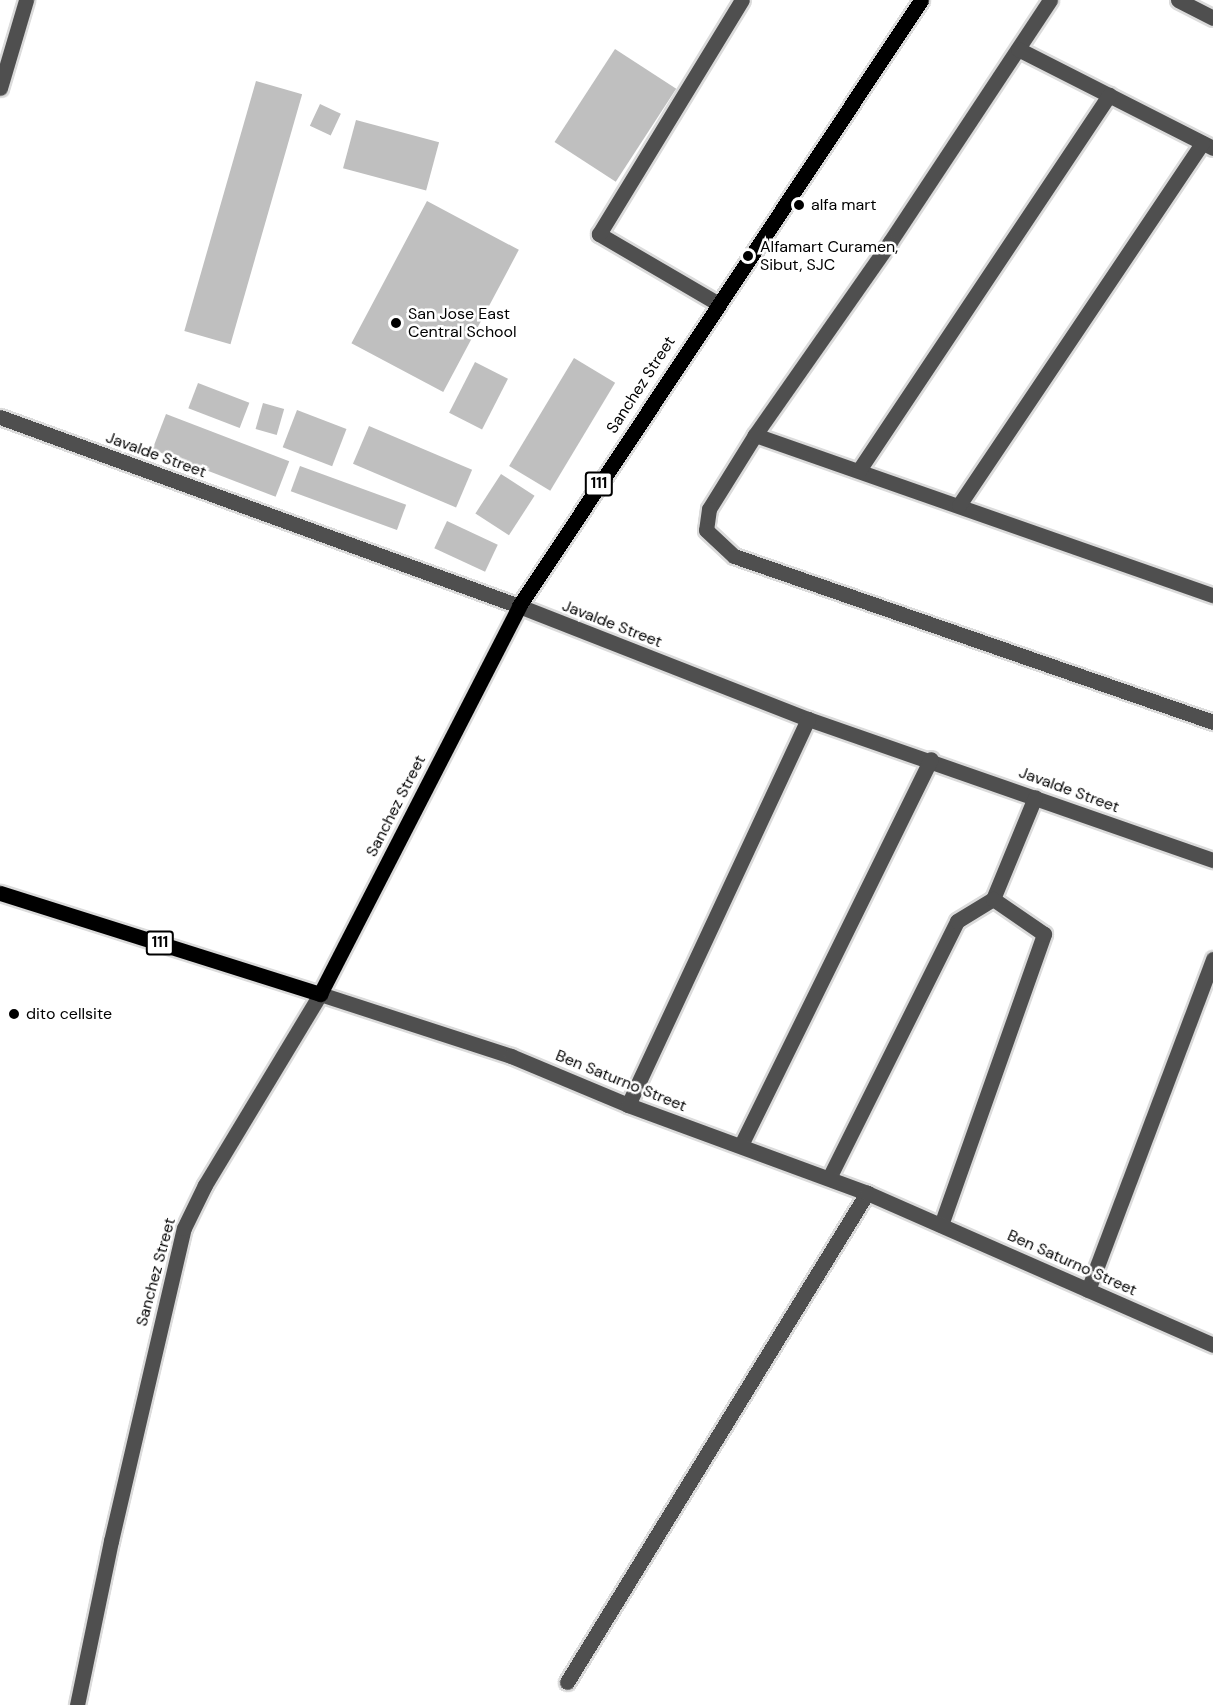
<!DOCTYPE html>
<html>
<head>
<meta charset="utf-8">
<style>
  body { margin:0 }
  #map { position:relative; width:1213px; height:1705px; overflow:hidden; background:#fff; font-family:"DM Sans",sans-serif }
  div>[style] { position:absolute }
  .building>* { inset:0; background:#bfbfbf; transform-origin:0 0 }
  .roads { filter:drop-shadow(2px 0 #dbdbdb) drop-shadow(-2px 0 #dbdbdb) drop-shadow(0 2px #dbdbdb) drop-shadow(0 -2px #dbdbdb) }
  .minor>* { height:15px; margin:-7.5px; padding:0 7.5px; transform-origin:7.5px; border-radius:7.5px; background:#4f4f4f }
  .major>* { height:15px; margin:-7.5px; padding:0 7.5px; transform-origin:7.5px; border-radius:7.5px; background:#000 }
  .dots>* { width:16px; height:16px; translate:-50% -50%; box-sizing:border-box; border:3px solid #fff; border-radius:50% }
  span { translate:-50% -50%; white-space:nowrap; text-align:center; line-height:1.15; -webkit-text-stroke:5px #fff; paint-order:stroke }
  .shield-label span { padding:2px 4px; background:#fff; border:2px solid; border-radius:4px; -webkit-text-stroke-width:0 }
  .shield-label { font-size:15px; color:#000; font-weight:700 }
  .poi-label { font-size:16px; color:#000 }
  .left { translate:0 -50%; text-align:left }
  .street-label { font-size:16px; color:#000 }
</style>
</head>
<body>
<div id="map">
  <div class="building">
    <i style="left:615px;top:49px;width:73px;height:111px;rotate:33deg"></i>
    <i style="left:256px;top:81px;width:48px;height:260px;rotate:16deg"></i>
    <i style="left:320px;top:104px;width:23px;height:24px;rotate:25deg"></i>
    <i style="left:356px;top:120px;width:86px;height:50px;rotate:15deg"></i>
    <i style="left:427px;top:201px;width:104px;height:161px;rotate:28deg"></i>
    <i style="left:574px;top:358px;width:48px;height:126px;rotate:31deg"></i>
    <i style="left:475px;top:362px;width:37px;height:57px;rotate:27deg"></i>
    <i style="left:198px;top:383px;width:55px;height:27px;rotate:21deg"></i>
    <i style="left:263px;top:403px;width:22px;height:27px;rotate:16deg"></i>
    <i style="left:297px;top:410px;width:53px;height:40px;rotate:21deg"></i>
    <i style="left:166px;top:414px;width:132px;height:38px;rotate:21deg"></i>
    <i style="left:369px;top:426px;width:112px;height:41px;rotate:23deg"></i>
    <i style="left:300px;top:466px;width:113px;height:27px;rotate:20deg"></i>
    <i style="left:501px;top:474px;width:40px;height:47px;rotate:33deg"></i>
    <i style="left:447px;top:521px;width:56px;height:30px;rotate:25deg"></i>
  </div>
  <div class="roads">
    <div class="minor">
      <i style="left:1050px;top:0;width:290px;rotate:123.5deg"></i>
      <i style="left:890px;top:242px;width:236px;rotate:125deg"></i>
      <i style="left:755px;top:435px;width:87px;rotate:121.9deg"></i>
      <i style="left:709px;top:509px;width:21px;rotate:98deg"></i>
      <i style="left:706px;top:530px;width:38px;rotate:43deg"></i>
      <i style="left:734px;top:556px;width:507px;rotate:19.11deg"></i>
      <i style="left:1178px;top:0;width:39px;rotate:27deg"></i>
      <i style="left:1018px;top:49px;width:219px;rotate:26.9deg"></i>
      <i style="left:0;top:88px;width:92px;rotate:-73.5deg"></i>
      <i style="left:717px;top:303px;width:137px;rotate:-149.7deg"></i>
      <i style="left:599px;top:234px;width:274px;rotate:-58.6deg"></i>
      <i style="left:0;top:417px;width:552px;rotate:20.01deg"></i>
      <i style="left:519px;top:606px;width:310px;rotate:21.4deg"></i>
      <i style="left:808px;top:719px;width:429px;rotate:19.2deg"></i>
      <i style="left:755px;top:435px;width:485px;rotate:19.3deg"></i>
      <i style="left:859px;top:470px;width:451px;rotate:-56.3deg"></i>
      <i style="left:959px;top:505px;width:436px;rotate:-56.1deg"></i>
      <i style="left:628px;top:1105px;width:426px;rotate:-65deg"></i>
      <i style="left:741px;top:1145px;width:430px;rotate:-63.8deg"></i>
      <i style="left:829px;top:1178px;width:287px;rotate:-63.5deg"></i>
      <i style="left:957px;top:921px;width:42px;rotate:-31.4deg"></i>
      <i style="left:993px;top:899px;width:110px;rotate:-67.6deg"></i>
      <i style="left:941px;top:1225px;width:309px;rotate:-70.5deg"></i>
      <i style="left:1044px;top:934px;width:62px;rotate:-145.5deg"></i>
      <i style="left:1088px;top:1290px;width:354px;rotate:-69.3deg"></i>
      <i style="left:567px;top:1682px;width:574px;rotate:-58.47deg"></i>
      <i style="left:77px;top:1705px;width:167px;rotate:-78.3deg"></i>
      <i style="left:111px;top:1541px;width:321px;rotate:-76.9deg"></i>
      <i style="left:184px;top:1228px;width:48px;rotate:-64deg"></i>
      <i style="left:205px;top:1185px;width:223px;rotate:-58.9deg"></i>
      <i style="left:320px;top:994px;width:201px;rotate:18deg"></i>
      <i style="left:511px;top:1056px;width:127px;rotate:22.7deg"></i>
      <i style="left:628px;top:1105px;width:255px;rotate:20.2deg"></i>
      <i style="left:867px;top:1193px;width:378px;rotate:23.7deg"></i>
    </div>
    <div class="major">
      <i style="left:0;top:893px;width:336px;rotate:17.5deg"></i>
      <i style="left:320px;top:994px;width:436px;rotate:-62.8deg"></i>
      <i style="left:519px;top:606px;width:727px;rotate:-56.44deg"></i>
    </div>
  </div>
  <div class="dots">
    <i style="left:799px;top:205px;background:#000"></i>
    <i style="left:748px;top:256px;background:#000"></i>
    <i style="left:396px;top:323px;background:#000"></i>
    <i style="left:14px;top:1014px;background:#000"></i>
  </div>
  <div class="shield-label">
    <span style="left:599px;top:484px">111</span>
    <span style="left:160px;top:943px">111</span>
  </div>
  <div class="poi-label">
    <span class="left" style="left:811px;top:205px">alfa mart</span>
    <span class="left" style="left:760px;top:256px">Alfamart Curamen,<br>Sibut, SJC</span>
    <span class="left" style="left:408px;top:323px">San Jose East<br>Central School</span>
    <span class="left" style="left:26px;top:1014px">dito cellsite</span>
  </div>
  <div class="street-label">
    <span style="left:641px;top:385px;rotate:-57deg">Sanchez Street</span>
    <span style="left:156px;top:455px;rotate:20deg">Javalde Street</span>
    <span style="left:612px;top:624px;rotate:21deg">Javalde Street</span>
    <span style="left:1069px;top:790px;rotate:20deg">Javalde Street</span>
    <span style="left:396px;top:806px;rotate:-63deg">Sanchez Street</span>
    <span style="left:621px;top:1081px;rotate:22deg">Ben Saturno Street</span>
    <span style="left:1072px;top:1263px;rotate:24deg">Ben Saturno Street</span>
    <span style="left:156px;top:1272px;rotate:-75deg">Sanchez Street</span>
  </div>
</div>
</body>
</html>
